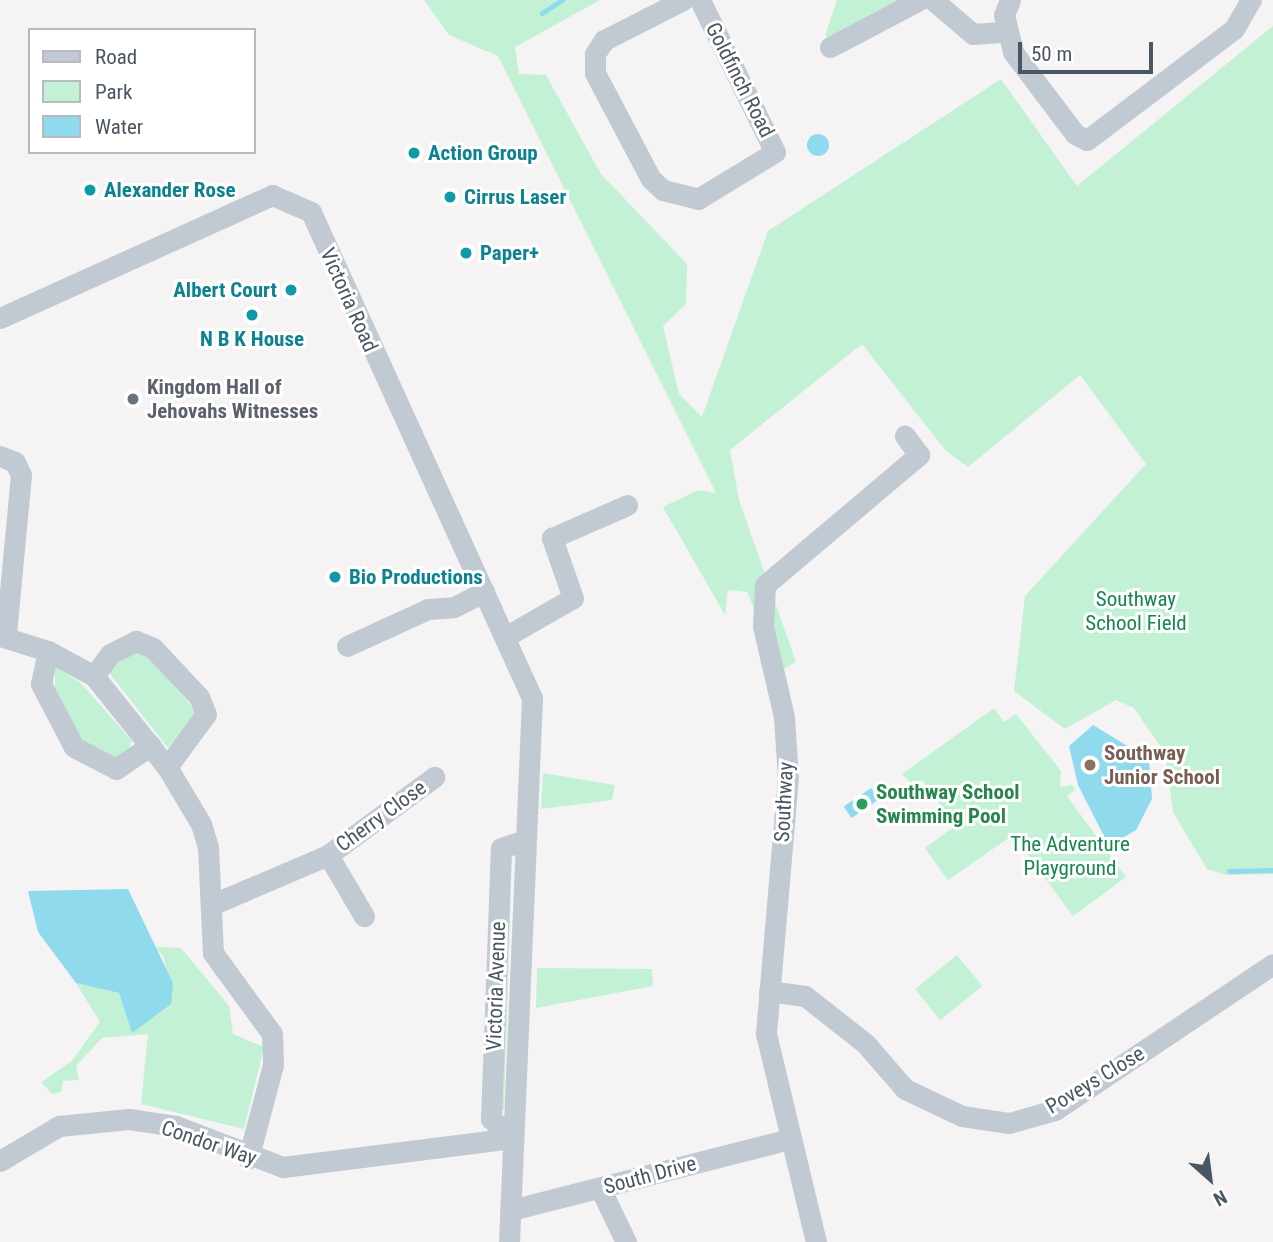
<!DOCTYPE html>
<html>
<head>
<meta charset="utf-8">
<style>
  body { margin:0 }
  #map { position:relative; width:1273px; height:1242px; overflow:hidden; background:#f5f3f3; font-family:"Roboto Condensed",sans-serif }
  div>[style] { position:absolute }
  .green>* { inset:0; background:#c3f1d5; transform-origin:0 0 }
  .water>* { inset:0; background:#90daee; transform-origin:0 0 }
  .round { border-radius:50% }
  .stream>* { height:5px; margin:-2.5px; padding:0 2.5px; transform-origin:2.5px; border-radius:2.5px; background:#90daee }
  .minor>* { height:21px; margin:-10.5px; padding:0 10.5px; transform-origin:10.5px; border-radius:10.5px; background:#c1cad2 }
  .dots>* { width:19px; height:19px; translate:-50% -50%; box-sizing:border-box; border:4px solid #fff; border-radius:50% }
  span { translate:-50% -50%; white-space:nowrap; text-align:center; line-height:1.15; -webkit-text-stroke:6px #fff; paint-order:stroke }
  .street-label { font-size:21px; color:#4a5661 }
  .culture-label { font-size:21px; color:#0d838f; font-weight:700 }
  .left { translate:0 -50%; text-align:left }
  .right { translate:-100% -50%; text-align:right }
  .worship-label { font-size:21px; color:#5b616d; font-weight:700 }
  .park-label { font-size:21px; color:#17864f }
  .education-label { font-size:21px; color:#785e54; font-weight:700 }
  .leisure-label { font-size:21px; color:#27864d; font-weight:700 }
  .legend { position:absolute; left:28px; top:28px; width:228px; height:126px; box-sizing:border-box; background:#fff; border:2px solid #b7bbc0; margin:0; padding:9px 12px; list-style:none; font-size:21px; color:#4a5661 }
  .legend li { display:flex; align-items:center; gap:14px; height:35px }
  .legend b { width:35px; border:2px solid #b7bbc0 }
  .north { position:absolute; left:1175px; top:1144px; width:70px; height:70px; -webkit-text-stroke:5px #fff; paint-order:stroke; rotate:152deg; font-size:19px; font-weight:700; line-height:28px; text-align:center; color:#4a5661 }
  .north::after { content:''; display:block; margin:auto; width:24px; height:32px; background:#4a5661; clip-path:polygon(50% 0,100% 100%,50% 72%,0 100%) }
  .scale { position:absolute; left:1018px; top:42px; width:135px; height:32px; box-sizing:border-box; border:4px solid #4a5661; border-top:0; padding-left:9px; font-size:21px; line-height:24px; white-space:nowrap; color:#4a5661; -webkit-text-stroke:5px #fff; paint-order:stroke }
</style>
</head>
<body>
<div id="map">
  <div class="green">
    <i style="clip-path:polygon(424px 0,600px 0,515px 47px,519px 74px,546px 75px,601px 174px,687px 264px,686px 304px,663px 326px,679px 394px,702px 417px,768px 231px,1001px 79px,1077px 186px,1273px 26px,1273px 874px,1226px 875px,1207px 869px,1173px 812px,1165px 753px,1134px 708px,1116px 700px,1065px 729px,1014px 691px,1025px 596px,1146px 464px,1080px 375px,968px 467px,946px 451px,862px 344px,730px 450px,739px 500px,796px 662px,780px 671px,747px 592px,728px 590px,725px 615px,663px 507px,698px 490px,716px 493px,498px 56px,449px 35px)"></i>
    <i style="clip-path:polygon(837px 0,902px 0,830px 41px,825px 35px)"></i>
    <i style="clip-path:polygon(137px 650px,149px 656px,198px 714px,168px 748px,107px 670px)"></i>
    <i style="clip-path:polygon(55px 666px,81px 683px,132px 741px,127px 753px,115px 758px,79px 742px,55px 707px)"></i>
    <i style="clip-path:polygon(994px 708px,1004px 722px,1016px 714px,1061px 771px,1060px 787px,1072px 785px,1075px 790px,1067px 796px,1126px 877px,1073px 916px,1013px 835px,948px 880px,925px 848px,955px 826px,923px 781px,914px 787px,902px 774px)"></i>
    <i style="clip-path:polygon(543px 773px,615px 785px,612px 800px,541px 809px)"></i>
    <i style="clip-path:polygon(512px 852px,504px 1110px,499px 1110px,508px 853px)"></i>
    <i style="clip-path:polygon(155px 947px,181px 948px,229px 1006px,233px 1034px,264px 1047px,244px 1129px,141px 1104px,148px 1034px,102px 1038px,76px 1066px,79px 1080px,63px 1081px,61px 1092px,52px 1094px,41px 1082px,72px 1061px,100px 1022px,76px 983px,119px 993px,152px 1016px,171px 1004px,164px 957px)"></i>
    <i style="left:957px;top:955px;width:40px;height:54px;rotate:51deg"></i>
    <i style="clip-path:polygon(537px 968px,652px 969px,653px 986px,536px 1008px)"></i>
  </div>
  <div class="water">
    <i class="round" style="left:807px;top:134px;width:22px;height:22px"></i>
    <i style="clip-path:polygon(1093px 725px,1149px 759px,1152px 799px,1136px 830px,1109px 846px,1078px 785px,1069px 746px)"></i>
    <i style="left:871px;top:788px;width:14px;height:33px;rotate:56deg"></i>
    <i style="clip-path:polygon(128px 889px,173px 983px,171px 1004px,132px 1033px,119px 993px,76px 983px,38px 932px,28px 891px)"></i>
  </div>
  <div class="stream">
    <i style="left:542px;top:13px;width:24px;rotate:-33deg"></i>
    <i style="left:1229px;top:871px;width:44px;rotate:-1.3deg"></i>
  </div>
  <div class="minor">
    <i style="left:683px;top:0;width:89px;rotate:153.1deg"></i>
    <i style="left:604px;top:40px;width:17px;rotate:123deg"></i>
    <i style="left:595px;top:54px;width:19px;rotate:90deg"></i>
    <i style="left:595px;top:73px;width:120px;rotate:62.2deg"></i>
    <i style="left:651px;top:179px;width:16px;rotate:43deg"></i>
    <i style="left:663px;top:190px;width:36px;rotate:14deg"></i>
    <i style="left:698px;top:199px;width:90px;rotate:-31.4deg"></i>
    <i style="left:775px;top:152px;width:169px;rotate:-116.3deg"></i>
    <i style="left:933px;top:0;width:52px;rotate:40.4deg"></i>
    <i style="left:973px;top:34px;width:32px;rotate:-4deg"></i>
    <i style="left:1010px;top:0;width:16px;rotate:112deg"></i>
    <i style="left:1004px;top:15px;width:38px;rotate:76deg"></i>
    <i style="left:1013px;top:52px;width:103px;rotate:52.9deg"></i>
    <i style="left:1075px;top:134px;width:13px;rotate:27deg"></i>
    <i style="left:1087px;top:140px;width:184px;rotate:-37.1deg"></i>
    <i style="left:1234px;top:29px;width:34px;rotate:-60deg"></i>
    <i style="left:830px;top:47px;width:101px;rotate:-27.8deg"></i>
    <i style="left:0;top:318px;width:299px;rotate:-24.3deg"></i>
    <i style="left:272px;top:195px;width:43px;rotate:23.6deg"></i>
    <i style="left:311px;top:212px;width:534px;rotate:65.55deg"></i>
    <i style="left:532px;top:698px;width:544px;rotate:92.42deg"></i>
    <i style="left:0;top:456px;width:16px;rotate:22deg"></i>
    <i style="left:15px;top:462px;width:14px;rotate:65deg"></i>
    <i style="left:21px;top:475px;width:161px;rotate:95.4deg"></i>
    <i style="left:0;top:636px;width:50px;rotate:17.4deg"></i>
    <i style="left:48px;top:651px;width:52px;rotate:28.5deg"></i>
    <i style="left:94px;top:676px;width:117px;rotate:51.3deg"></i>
    <i style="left:167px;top:767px;width:66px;rotate:59.2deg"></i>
    <i style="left:201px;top:824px;width:24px;rotate:73deg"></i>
    <i style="left:208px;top:847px;width:106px;rotate:87.3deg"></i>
    <i style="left:213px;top:953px;width:100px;rotate:53.9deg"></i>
    <i style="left:272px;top:1034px;width:31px;rotate:88deg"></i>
    <i style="left:273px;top:1065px;width:97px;rotate:104.9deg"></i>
    <i style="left:505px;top:637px;width:78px;rotate:-29.8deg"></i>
    <i style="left:573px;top:598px;width:64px;rotate:-109.3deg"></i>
    <i style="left:552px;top:538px;width:82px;rotate:-23.7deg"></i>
    <i style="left:347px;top:646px;width:89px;rotate:-24.6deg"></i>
    <i style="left:428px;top:609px;width:26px;rotate:-4deg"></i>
    <i style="left:454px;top:607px;width:34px;rotate:-27deg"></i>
    <i style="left:48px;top:651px;width:34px;rotate:102deg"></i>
    <i style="left:41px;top:684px;width:71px;rotate:62.4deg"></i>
    <i style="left:74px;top:747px;width:47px;rotate:27.6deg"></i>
    <i style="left:116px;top:769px;width:42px;rotate:-34.4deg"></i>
    <i style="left:94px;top:676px;width:27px;rotate:-54deg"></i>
    <i style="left:110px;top:654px;width:29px;rotate:-27deg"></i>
    <i style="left:136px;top:641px;width:18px;rotate:22deg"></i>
    <i style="left:153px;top:648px;width:67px;rotate:46.8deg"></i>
    <i style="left:199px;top:697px;width:18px;rotate:68deg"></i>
    <i style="left:206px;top:714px;width:66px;rotate:126.3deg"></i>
    <i style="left:328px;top:855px;width:71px;rotate:59.5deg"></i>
    <i style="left:211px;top:905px;width:127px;rotate:-23.1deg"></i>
    <i style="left:328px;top:855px;width:132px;rotate:-36.3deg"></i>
    <i style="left:769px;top:991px;width:36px;rotate:8deg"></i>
    <i style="left:805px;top:996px;width:76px;rotate:38.1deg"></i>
    <i style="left:865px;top:1043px;width:61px;rotate:49deg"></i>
    <i style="left:905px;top:1089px;width:63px;rotate:25.3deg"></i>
    <i style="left:962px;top:1116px;width:48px;rotate:8.5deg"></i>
    <i style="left:1009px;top:1123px;width:48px;rotate:-15.8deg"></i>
    <i style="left:1055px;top:1110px;width:262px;rotate:-33.8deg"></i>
    <i style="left:511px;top:1138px;width:28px;rotate:-136deg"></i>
    <i style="left:491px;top:1119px;width:271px;rotate:-87.9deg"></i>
    <i style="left:501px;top:848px;width:22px;rotate:-18deg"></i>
    <i style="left:0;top:1161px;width:69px;rotate:-30.7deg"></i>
    <i style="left:59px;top:1126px;width:70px;rotate:-5.7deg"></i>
    <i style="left:129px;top:1119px;width:48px;rotate:8.5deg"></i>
    <i style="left:176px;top:1126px;width:115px;rotate:21deg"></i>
    <i style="left:283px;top:1167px;width:230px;rotate:-7.2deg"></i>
    <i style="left:600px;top:1188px;width:60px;rotate:64.3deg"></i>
    <i style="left:511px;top:1210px;width:287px;rotate:-14.3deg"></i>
    <i style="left:816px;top:1242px;width:215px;rotate:-103.5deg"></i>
    <i style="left:766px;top:1033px;width:256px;rotate:-85.1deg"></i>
    <i style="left:788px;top:778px;width:61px;rotate:-93.8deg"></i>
    <i style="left:784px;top:717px;width:93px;rotate:-103deg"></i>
    <i style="left:763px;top:626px;width:41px;rotate:-87.2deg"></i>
    <i style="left:765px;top:585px;width:202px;rotate:-40.2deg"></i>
    <i style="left:919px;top:455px;width:24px;rotate:-126deg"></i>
  </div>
  <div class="dots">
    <i style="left:414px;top:153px;background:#0f9aa8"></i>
    <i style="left:90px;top:190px;background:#0f9aa8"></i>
    <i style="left:450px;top:197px;background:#0f9aa8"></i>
    <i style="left:466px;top:253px;background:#0f9aa8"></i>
    <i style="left:291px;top:290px;background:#0f9aa8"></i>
    <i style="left:252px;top:315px;background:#0f9aa8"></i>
    <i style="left:133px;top:399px;background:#6b7280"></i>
    <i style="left:335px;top:577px;background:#0f9aa8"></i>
    <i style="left:1090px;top:765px;background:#8d6e63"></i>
    <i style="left:862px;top:804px;background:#2e9e5b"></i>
  </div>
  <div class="street-label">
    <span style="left:740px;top:80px;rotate:63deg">Goldfinch Road</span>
    <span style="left:349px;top:300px;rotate:66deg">Victoria Road</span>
    <span style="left:784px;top:802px;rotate:-87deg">Southway</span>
    <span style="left:381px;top:816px;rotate:-36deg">Cherry Close</span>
    <span style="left:496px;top:986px;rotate:-88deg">Victoria Avenue</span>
    <span style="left:1095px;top:1080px;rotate:-31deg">Poveys Close</span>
    <span style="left:209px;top:1143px;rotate:19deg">Condor Way</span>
    <span style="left:650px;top:1175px;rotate:-15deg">South Drive</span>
  </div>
  <div class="culture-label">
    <span class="left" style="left:428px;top:153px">Action Group</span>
    <span class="left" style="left:104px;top:190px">Alexander Rose</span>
    <span class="left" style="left:464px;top:197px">Cirrus Laser</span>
    <span class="left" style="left:480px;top:253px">Paper+</span>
    <span class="right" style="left:277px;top:290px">Albert Court</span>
    <span style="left:252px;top:339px">N B K House</span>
    <span class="left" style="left:349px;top:577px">Bio Productions</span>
  </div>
  <div class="worship-label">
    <span class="left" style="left:147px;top:399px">Kingdom Hall of<br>Jehovahs Witnesses</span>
  </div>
  <div class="park-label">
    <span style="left:1136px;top:611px">Southway<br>School Field</span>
    <span style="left:1070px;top:856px">The Adventure<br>Playground</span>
  </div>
  <div class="education-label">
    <span class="left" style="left:1104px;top:765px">Southway<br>Junior School</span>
  </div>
  <div class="leisure-label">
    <span class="left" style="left:876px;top:804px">Southway School<br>Swimming Pool</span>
  </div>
  <ul class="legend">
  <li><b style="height:9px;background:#c1cad2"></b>Road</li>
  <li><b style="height:19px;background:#c3f1d5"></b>Park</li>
  <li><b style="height:19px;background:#90daee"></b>Water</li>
  </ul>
  <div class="north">N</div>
  <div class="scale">50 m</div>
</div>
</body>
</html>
